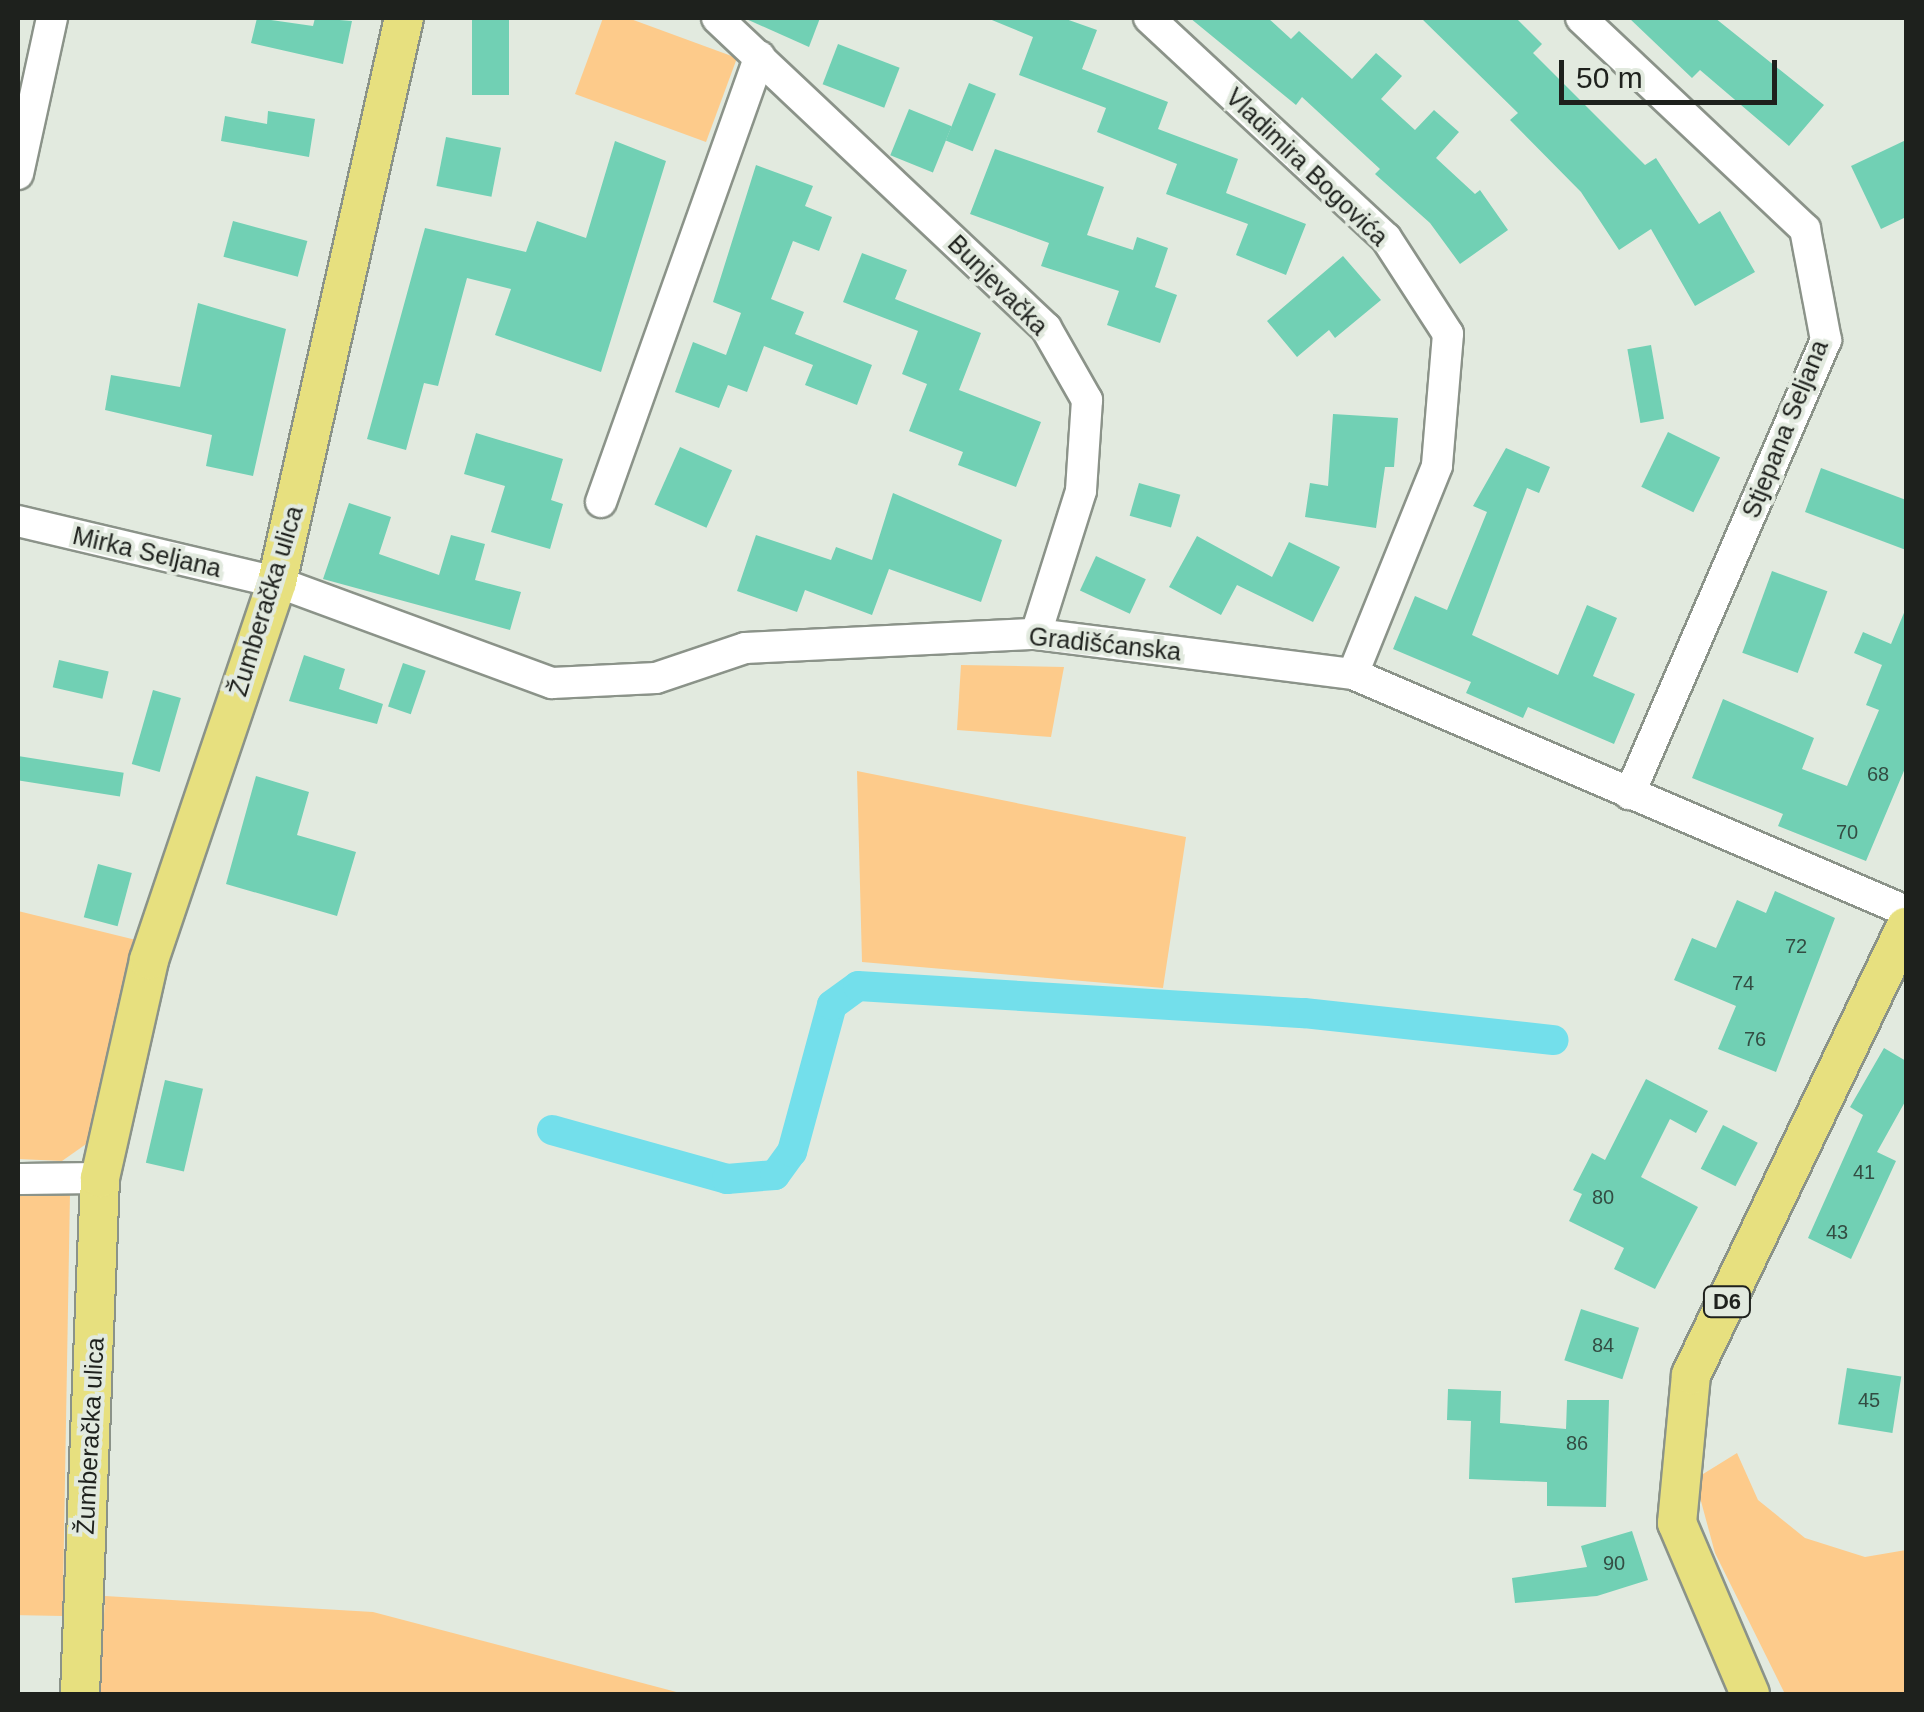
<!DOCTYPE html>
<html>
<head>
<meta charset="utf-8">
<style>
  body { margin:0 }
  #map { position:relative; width:1924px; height:1712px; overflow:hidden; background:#e2eadf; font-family:Arial,sans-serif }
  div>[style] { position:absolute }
  .green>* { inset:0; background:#fdcb8b; transform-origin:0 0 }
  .canal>* { height:30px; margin:-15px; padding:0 15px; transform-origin:15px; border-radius:15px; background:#73dfeb }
  .building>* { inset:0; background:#71d0b4; transform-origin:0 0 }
  .roads { filter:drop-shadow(2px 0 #8b9389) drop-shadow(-2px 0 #8b9389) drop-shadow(0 2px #8b9389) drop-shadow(0 -2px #8b9389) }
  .minor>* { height:30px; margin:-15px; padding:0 15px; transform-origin:15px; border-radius:15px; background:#fff }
  .major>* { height:38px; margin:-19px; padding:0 19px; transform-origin:19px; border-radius:19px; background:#e7e07f }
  span { translate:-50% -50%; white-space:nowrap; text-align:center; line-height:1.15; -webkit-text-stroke:8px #e2eadf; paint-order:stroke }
  .number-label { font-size:20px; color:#334d43 }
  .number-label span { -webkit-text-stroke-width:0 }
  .shield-label span { padding:2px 8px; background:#e2eadf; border:2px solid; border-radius:8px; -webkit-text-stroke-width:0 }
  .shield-label { font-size:22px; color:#1e211d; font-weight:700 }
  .street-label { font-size:25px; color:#1e211d }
  .frame { position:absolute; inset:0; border:20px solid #1e211d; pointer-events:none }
  .scale { position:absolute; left:1559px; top:60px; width:218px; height:45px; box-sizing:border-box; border:5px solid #1e211d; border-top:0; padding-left:12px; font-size:30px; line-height:35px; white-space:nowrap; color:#1e211d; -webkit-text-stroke:8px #e2eadf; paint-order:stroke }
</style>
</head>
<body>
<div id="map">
  <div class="green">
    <i style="clip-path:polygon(603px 18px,628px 18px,737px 58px,706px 142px,575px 94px)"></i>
    <i style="clip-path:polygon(961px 665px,1064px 667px,1051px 737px,957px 730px)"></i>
    <i style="clip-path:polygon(857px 771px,1186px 837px,1163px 988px,862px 962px)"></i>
    <i style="clip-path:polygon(18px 911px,136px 940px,89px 1142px,62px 1161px,18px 1159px)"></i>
    <i style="left:70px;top:1193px;width:423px;height:52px;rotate:91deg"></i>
    <i style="clip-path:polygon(1737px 1453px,1758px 1500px,1805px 1538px,1865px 1557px,1906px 1550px,1906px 1694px,1785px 1694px,1715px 1553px,1695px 1479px)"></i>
    <i style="clip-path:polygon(105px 1596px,373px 1612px,684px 1694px,100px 1694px)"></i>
  </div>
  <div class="canal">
    <i style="left:552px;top:1130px;width:182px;rotate:15.6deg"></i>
    <i style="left:727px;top:1179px;width:48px;rotate:-4.8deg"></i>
    <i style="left:775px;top:1175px;width:29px;rotate:-54deg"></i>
    <i style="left:792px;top:1152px;width:152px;rotate:-74.8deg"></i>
    <i style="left:832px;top:1005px;width:32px;rotate:-36deg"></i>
    <i style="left:858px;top:986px;width:447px;rotate:3.5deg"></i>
    <i style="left:1304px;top:1013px;width:251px;rotate:6.2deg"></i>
  </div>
  <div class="building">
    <i style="clip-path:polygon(257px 18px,313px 26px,315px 18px,352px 21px,343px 64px,251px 43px)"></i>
    <i style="left:472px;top:18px;width:37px;height:77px"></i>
    <i style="clip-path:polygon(744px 18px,820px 18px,809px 47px)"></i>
    <i style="clip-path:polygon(987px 18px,1063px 18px,1097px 30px,1082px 69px,1168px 102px,1158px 129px,1238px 159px,1226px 193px,1306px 224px,1286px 275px,1236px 255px,1248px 224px,1166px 194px,1177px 164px,1097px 132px,1106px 108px,1019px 75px,1033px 37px)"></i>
    <i style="clip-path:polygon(1190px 18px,1268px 18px,1291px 39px,1299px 31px,1352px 79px,1376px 53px,1402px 76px,1381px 99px,1415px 130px,1434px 110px,1459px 132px,1436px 158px,1475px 194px,1480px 190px,1508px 230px,1460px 264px,1430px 223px,1375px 174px,1380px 169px,1302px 97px,1296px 105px)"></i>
    <i style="clip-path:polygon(1421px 18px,1516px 18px,1542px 44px,1533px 53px,1645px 165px,1656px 158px,1699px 224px,1720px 211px,1755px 272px,1695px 306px,1651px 229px,1619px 250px,1581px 192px,1510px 120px,1518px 113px)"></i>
    <i style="clip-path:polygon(1629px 18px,1715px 18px,1824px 105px,1789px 146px,1700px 70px,1692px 78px)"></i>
    <i style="left:838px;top:44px;width:66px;height:43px;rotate:21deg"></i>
    <i style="left:969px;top:83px;width:29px;height:62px;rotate:22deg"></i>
    <i style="left:909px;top:109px;width:46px;height:50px;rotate:22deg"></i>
    <i style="clip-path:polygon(268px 111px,315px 119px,309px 157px,221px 141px,225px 116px,267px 124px)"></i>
    <i style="left:446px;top:137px;width:56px;height:50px;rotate:11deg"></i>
    <i style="clip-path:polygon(1906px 140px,1906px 217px,1881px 229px,1851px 166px)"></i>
    <i style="clip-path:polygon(615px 141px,666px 161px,601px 372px,495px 335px,511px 289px,467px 278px,438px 386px,424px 383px,406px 450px,367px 439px,425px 228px,526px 252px,537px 221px,586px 238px)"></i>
    <i style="clip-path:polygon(995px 149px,1104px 187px,1087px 235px,1133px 250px,1137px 237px,1168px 248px,1155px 287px,1177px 295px,1160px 343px,1107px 325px,1119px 291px,1041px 266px,1049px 243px,970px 214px)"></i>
    <i style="clip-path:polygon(756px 165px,813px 186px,805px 206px,832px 217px,819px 251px,793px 241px,771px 299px,804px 312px,795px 334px,872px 365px,857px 405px,805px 385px,813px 365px,764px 346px,747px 392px,728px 385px,719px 408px,675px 392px,693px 342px,726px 355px,741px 313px,713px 302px)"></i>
    <i style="left:233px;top:221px;width:77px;height:37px;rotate:15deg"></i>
    <i style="clip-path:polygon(862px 253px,907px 270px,895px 299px,981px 333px,959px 390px,1041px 422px,1016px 487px,958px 465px,963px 452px,909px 431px,927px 384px,902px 374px,918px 331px,843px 302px)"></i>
    <i style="clip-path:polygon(1343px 256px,1381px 300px,1335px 338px,1329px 330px,1297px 357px,1267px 321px)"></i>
    <i style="clip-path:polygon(198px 303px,286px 329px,253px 476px,206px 466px,212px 435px,105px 410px,111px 375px,180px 387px)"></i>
    <i style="left:1651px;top:345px;width:75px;height:24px;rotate:80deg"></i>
    <i style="clip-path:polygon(1333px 414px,1398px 418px,1394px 467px,1385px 467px,1376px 528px,1305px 517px,1310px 483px,1328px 486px)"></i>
    <i style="left:1668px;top:432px;width:58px;height:61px;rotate:26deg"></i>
    <i style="clip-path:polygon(476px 433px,563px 459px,551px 500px,563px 504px,550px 549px,491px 532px,505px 486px,464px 474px)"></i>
    <i style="left:680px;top:447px;width:57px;height:63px;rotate:24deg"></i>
    <i style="clip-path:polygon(1506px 448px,1550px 467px,1539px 493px,1527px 488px,1472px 635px,1558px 675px,1587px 605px,1617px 618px,1593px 676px,1635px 694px,1614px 744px,1528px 707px,1523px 718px,1466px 693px,1471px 682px,1393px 649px,1415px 596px,1447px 610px,1487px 512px,1473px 506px)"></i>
    <i style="clip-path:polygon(1821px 468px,1906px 500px,1906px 550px,1805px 512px)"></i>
    <i style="left:1139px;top:483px;width:43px;height:34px;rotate:16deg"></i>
    <i style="clip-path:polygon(893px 493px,1002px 540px,981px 602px,889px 569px,872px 615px,805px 590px,797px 612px,737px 591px,756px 535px,831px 560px,836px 547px,872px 560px)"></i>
    <i style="clip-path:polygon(349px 503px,391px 517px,379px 554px,439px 575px,451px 535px,485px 544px,475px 580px,521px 592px,510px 630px,323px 579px)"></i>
    <i style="clip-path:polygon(1197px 536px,1272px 577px,1289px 542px,1340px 567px,1313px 622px,1237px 585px,1221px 615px,1169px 587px)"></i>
    <i style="left:1096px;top:556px;width:55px;height:38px;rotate:25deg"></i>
    <i style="left:1772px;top:571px;width:59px;height:87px;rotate:20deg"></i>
    <i style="clip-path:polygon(1906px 608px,1906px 766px,1866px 861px,1778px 826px,1783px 814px,1692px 778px,1723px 699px,1814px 738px,1802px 769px,1847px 786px,1879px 710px,1866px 705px,1882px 665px,1854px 653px,1863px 632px,1891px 644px)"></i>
    <i style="clip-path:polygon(304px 655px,345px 669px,339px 689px,383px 704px,377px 724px,289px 701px)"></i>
    <i style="left:59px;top:660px;width:51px;height:28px;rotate:13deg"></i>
    <i style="left:403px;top:663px;width:24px;height:46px;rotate:19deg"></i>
    <i style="left:153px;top:690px;width:29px;height:77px;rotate:16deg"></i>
    <i style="left:18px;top:756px;width:107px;height:24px;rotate:9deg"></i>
    <i style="clip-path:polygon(256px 776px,309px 792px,297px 835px,356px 852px,337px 916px,226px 884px)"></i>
    <i style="left:98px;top:864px;width:35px;height:55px;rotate:15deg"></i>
    <i style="clip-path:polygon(1775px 891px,1835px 918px,1776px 1072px,1718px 1049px,1736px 1006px,1674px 980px,1692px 938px,1716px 948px,1737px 900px,1766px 913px)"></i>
    <i style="clip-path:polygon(1884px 1048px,1906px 1061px,1906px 1100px,1877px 1152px,1896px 1161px,1851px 1259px,1808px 1238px,1863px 1115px,1850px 1107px)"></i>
    <i style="clip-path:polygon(1646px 1079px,1708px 1111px,1696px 1133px,1670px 1119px,1641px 1177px,1698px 1207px,1655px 1289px,1614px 1269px,1624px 1248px,1569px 1221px,1582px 1194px,1573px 1190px,1592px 1153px,1605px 1160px)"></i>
    <i style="left:165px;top:1080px;width:39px;height:85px;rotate:13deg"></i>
    <i style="left:1723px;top:1125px;width:39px;height:49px;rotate:27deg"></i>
    <i style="left:1581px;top:1309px;width:61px;height:54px;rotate:18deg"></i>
    <i style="left:1847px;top:1368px;width:55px;height:57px;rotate:9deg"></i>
    <i style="clip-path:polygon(1448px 1389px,1501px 1391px,1500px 1423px,1566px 1429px,1567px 1400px,1609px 1400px,1606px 1507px,1547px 1506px,1547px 1482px,1469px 1479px,1471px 1421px,1447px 1420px)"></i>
    <i style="clip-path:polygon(1632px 1531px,1648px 1580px,1597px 1596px,1515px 1603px,1512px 1578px,1587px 1567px,1581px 1546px)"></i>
  </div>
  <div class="roads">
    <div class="minor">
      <i style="left:717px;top:18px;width:452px;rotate:43.3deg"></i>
      <i style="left:1046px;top:328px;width:83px;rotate:60.3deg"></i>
      <i style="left:1087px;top:400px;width:91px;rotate:93.8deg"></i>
      <i style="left:1081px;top:491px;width:150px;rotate:107.5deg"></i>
      <i style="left:1149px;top:18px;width:323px;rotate:42.9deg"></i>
      <i style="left:1386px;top:238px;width:114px;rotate:57.1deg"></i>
      <i style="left:1448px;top:334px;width:132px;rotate:94.8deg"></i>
      <i style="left:1437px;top:466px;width:224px;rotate:112deg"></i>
      <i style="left:1581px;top:18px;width:308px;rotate:43.3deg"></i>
      <i style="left:1805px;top:229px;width:113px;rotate:79.3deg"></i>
      <i style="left:1826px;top:340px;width:495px;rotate:113.4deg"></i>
      <i style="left:18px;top:174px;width:160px;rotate:-77.7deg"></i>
      <i style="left:601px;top:502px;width:473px;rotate:-70.4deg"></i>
      <i style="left:18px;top:521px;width:266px;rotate:13.3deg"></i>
      <i style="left:277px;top:582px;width:293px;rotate:20.2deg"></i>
      <i style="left:552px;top:683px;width:104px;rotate:-2.8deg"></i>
      <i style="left:656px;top:678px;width:94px;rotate:-18.6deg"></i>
      <i style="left:745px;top:648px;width:291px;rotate:-2.8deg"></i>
      <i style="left:1036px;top:634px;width:320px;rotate:7.2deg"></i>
      <i style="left:1353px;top:674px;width:602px;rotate:23.2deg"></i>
      <i style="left:18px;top:1179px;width:82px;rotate:-0.7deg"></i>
    </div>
    <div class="major">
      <i style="left:80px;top:1694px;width:516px;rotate:-87.78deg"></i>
      <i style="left:100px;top:1178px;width:223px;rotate:-77.3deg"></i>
      <i style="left:149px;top:960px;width:399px;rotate:-71.3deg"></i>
      <i style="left:277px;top:582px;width:578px;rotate:-77.31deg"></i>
      <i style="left:1750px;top:1694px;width:186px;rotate:-113.1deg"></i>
      <i style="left:1677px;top:1523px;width:149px;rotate:-84.6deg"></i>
      <i style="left:1691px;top:1375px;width:497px;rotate:-64.4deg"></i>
    </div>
  </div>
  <div class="number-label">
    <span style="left:1878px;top:774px">68</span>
    <span style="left:1847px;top:832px">70</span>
    <span style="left:1796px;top:946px">72</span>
    <span style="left:1743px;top:983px">74</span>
    <span style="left:1755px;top:1039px">76</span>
    <span style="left:1864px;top:1172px">41</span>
    <span style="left:1603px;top:1197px">80</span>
    <span style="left:1837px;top:1232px">43</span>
    <span style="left:1603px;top:1345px">84</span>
    <span style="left:1869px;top:1400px">45</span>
    <span style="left:1577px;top:1443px">86</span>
    <span style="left:1614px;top:1563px">90</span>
  </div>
  <div class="shield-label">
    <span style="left:1727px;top:1302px">D6</span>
  </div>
  <div class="street-label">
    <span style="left:1307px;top:167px;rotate:44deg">Vladimira Bogovića</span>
    <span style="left:998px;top:285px;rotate:45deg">Bunjevačka</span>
    <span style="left:1785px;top:429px;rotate:-68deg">Stjepana Seljana</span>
    <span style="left:147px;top:552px;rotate:13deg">Mirka Seljana</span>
    <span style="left:266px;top:601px;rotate:-73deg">Žumberačka ulica</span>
    <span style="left:1105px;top:644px;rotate:6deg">Gradišćanska</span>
    <span style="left:90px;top:1436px;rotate:-87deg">Žumberačka ulica</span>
  </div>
  <div class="frame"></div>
  <div class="scale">50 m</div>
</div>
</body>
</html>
